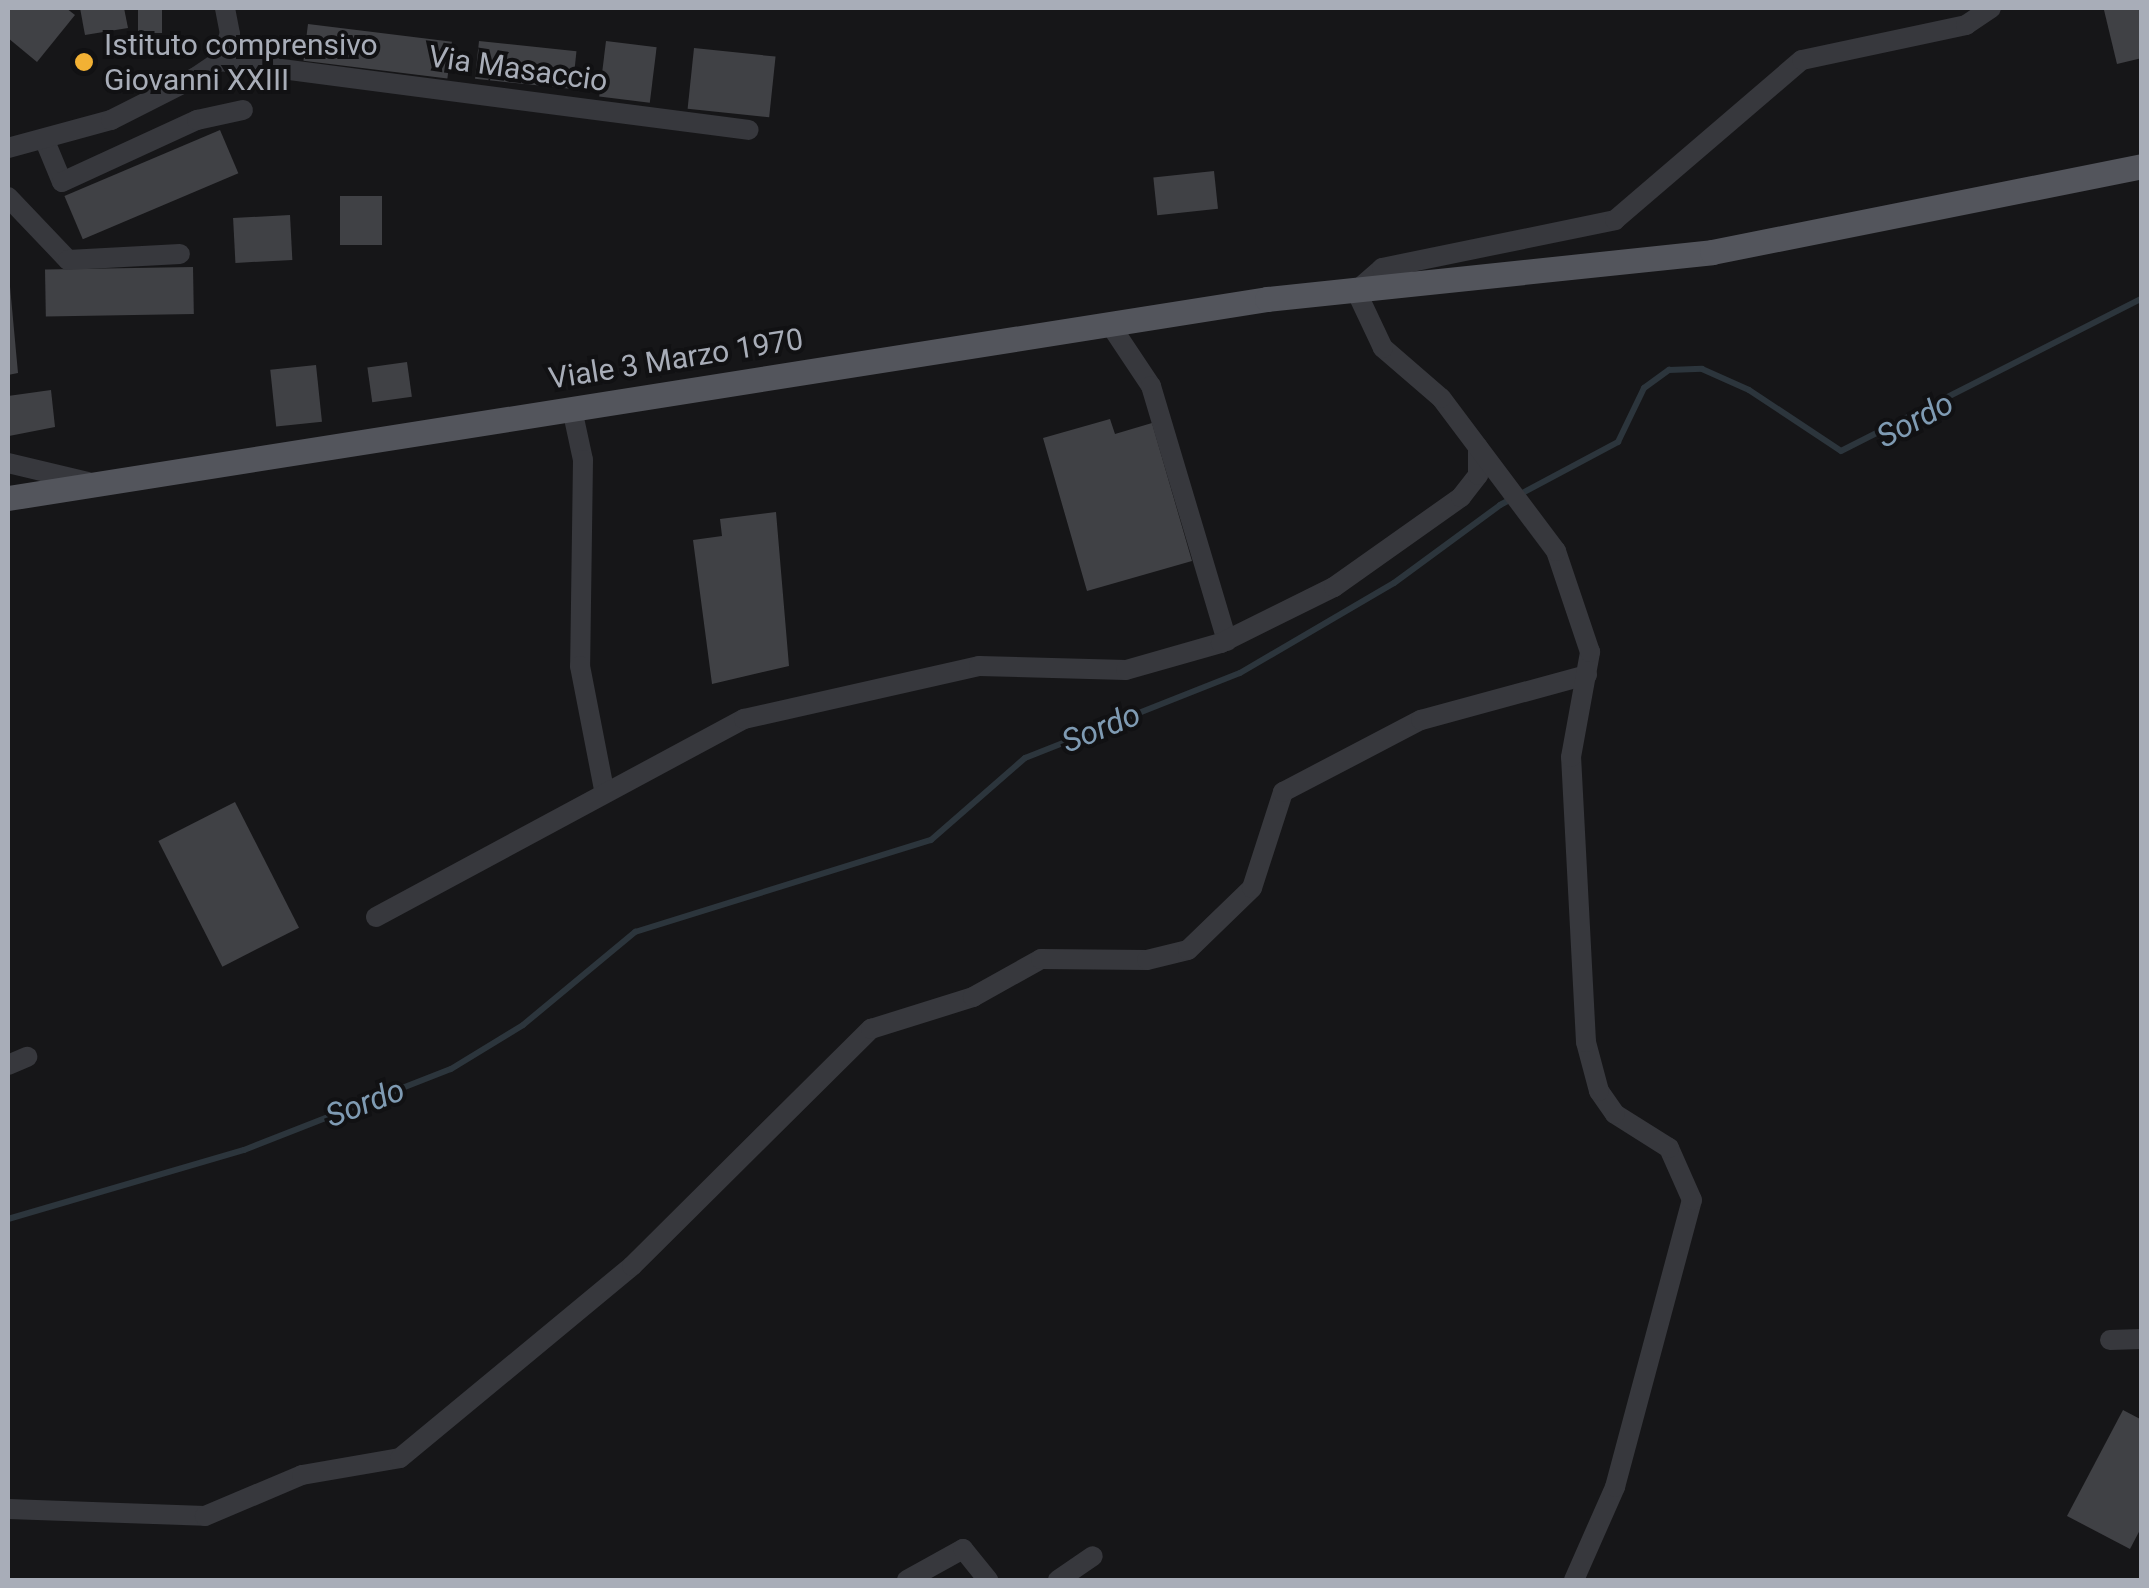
<!DOCTYPE html>
<html>
<head>
<meta charset="utf-8">
<style>
  body { margin:0 }
  #map { position:relative; width:2149px; height:1588px; overflow:hidden; background:#161618; font-family:Roboto,sans-serif }
  div>[style] { position:absolute }
  .stream>* { height:6px; margin:-3px; padding:0 3px; transform-origin:3px; border-radius:3px; background:#2c353c }
  .building>* { inset:0; background:#404145; transform-origin:0 0 }
  .minor>* { height:20px; margin:-10px; padding:0 10px; transform-origin:10px; border-radius:10px; background:#37383d }
  .major>* { height:25px; margin:-12.5px; padding:0 12.5px; transform-origin:12.5px; border-radius:12.5px; background:#53555c }
  .dots>* { width:28px; height:28px; translate:-50% -50%; box-sizing:border-box; border:5px solid #111113; border-radius:50% }
  span { translate:-50% -50%; white-space:nowrap; text-align:center; line-height:1.15; -webkit-text-stroke:8px #111113; paint-order:stroke }
  .poi-label { font-size:30px; color:#a8adb8 }
  .left { translate:0 -50%; text-align:left }
  .street-label { font-size:30px; color:#a8adb8 }
  .water-label { font-size:32px; color:#7f9bb3; font-style:italic }
  .frame { position:absolute; inset:0; border:10px solid #a8adb8; pointer-events:none }
</style>
</head>
<body>
<div id="map">
  <div class="stream">
    <i style="left:8px;top:1219px;width:246px;rotate:-16.3deg"></i>
    <i style="left:244px;top:1150px;width:222px;rotate:-21.4deg"></i>
    <i style="left:451px;top:1069px;width:84px;rotate:-31.4deg"></i>
    <i style="left:523px;top:1025px;width:146px;rotate:-39.7deg"></i>
    <i style="left:635px;top:932px;width:310px;rotate:-17.3deg"></i>
    <i style="left:931px;top:840px;width:125px;rotate:-41.1deg"></i>
    <i style="left:1025px;top:758px;width:231px;rotate:-21.6deg"></i>
    <i style="left:1240px;top:673px;width:178px;rotate:-30.3deg"></i>
    <i style="left:1394px;top:583px;width:132px;rotate:-36.3deg"></i>
    <i style="left:1500px;top:505px;width:134px;rotate:-28.1deg"></i>
    <i style="left:1618px;top:442px;width:60px;rotate:-64.3deg"></i>
    <i style="left:1644px;top:388px;width:31px;rotate:-36deg"></i>
    <i style="left:1669px;top:370px;width:33px;rotate:-2deg"></i>
    <i style="left:1702px;top:369px;width:51px;rotate:24.1deg"></i>
    <i style="left:1749px;top:390px;width:110px;rotate:33.5deg"></i>
    <i style="left:1841px;top:451px;width:338px;rotate:-26.9deg"></i>
  </div>
  <div class="building">
    <i style="clip-path:polygon(8px 8px,66px 8px,75px 15px,37px 62px,8px 38px)"></i>
    <i style="clip-path:polygon(80px 8px,124px 8px,128px 28px,85px 35px)"></i>
    <i style="left:138px;top:8px;width:24px;height:25px"></i>
    <i style="clip-path:polygon(2139px 8px,2142px 58px,2117px 64px,2104px 10px)"></i>
    <i style="left:308px;top:24px;width:145px;height:37px;rotate:7deg"></i>
    <i style="left:479px;top:41px;width:98px;height:38px;rotate:6deg"></i>
    <i style="left:606px;top:41px;width:51px;height:56px;rotate:7deg"></i>
    <i style="left:694px;top:48px;width:82px;height:61px;rotate:6deg"></i>
    <i style="left:220px;top:130px;width:47px;height:169px;rotate:67deg"></i>
    <i style="left:1214px;top:171px;width:38px;height:61px;rotate:84deg"></i>
    <i style="left:340px;top:196px;width:42px;height:49px"></i>
    <i style="left:290px;top:215px;width:45px;height:57px;rotate:87deg"></i>
    <i style="clip-path:polygon(8px 265px,18px 373px,8px 375px)"></i>
    <i style="left:193px;top:267px;width:47px;height:148px;rotate:89deg"></i>
    <i style="left:407px;top:362px;width:35px;height:40px;rotate:82deg"></i>
    <i style="left:316px;top:365px;width:57px;height:46px;rotate:84deg"></i>
    <i style="clip-path:polygon(51px 390px,55px 427px,9px 436px,8px 396px)"></i>
    <i style="clip-path:polygon(1110px 419px,1115px 434px,1152px 423px,1192px 561px,1087px 591px,1043px 438px)"></i>
    <i style="clip-path:polygon(776px 512px,789px 666px,712px 684px,693px 540px,722px 536px,720px 519px)"></i>
    <i style="left:235px;top:802px;width:141px;height:86px;rotate:63deg"></i>
    <i style="clip-path:polygon(2123px 1410px,2142px 1420px,2142px 1526px,2130px 1549px,2067px 1516px)"></i>
  </div>
  <div class="minor">
    <i style="left:220px;top:61px;width:533px;rotate:7.43deg"></i>
    <i style="left:45px;top:141px;width:44px;rotate:67.5deg"></i>
    <i style="left:62px;top:182px;width:149px;rotate:-24.7deg"></i>
    <i style="left:197px;top:120px;width:47px;rotate:-12.3deg"></i>
    <i style="left:8px;top:148px;width:107px;rotate:-15.2deg"></i>
    <i style="left:111px;top:120px;width:95px;rotate:-26.8deg"></i>
    <i style="left:196px;top:77px;width:29px;rotate:-34deg"></i>
    <i style="left:220px;top:61px;width:29px;rotate:-70deg"></i>
    <i style="left:230px;top:34px;width:26px;rotate:-101deg"></i>
    <i style="left:8px;top:197px;width:87px;rotate:46.4deg"></i>
    <i style="left:68px;top:260px;width:112px;rotate:-3.1deg"></i>
    <i style="left:1109px;top:323px;width:76px;rotate:56.3deg"></i>
    <i style="left:1151px;top:386px;width:266px;rotate:73.4deg"></i>
    <i style="left:572px;top:409px;width:52px;rotate:77.8deg"></i>
    <i style="left:583px;top:460px;width:206px;rotate:90.8deg"></i>
    <i style="left:580px;top:666px;width:126px;rotate:79deg"></i>
    <i style="left:8px;top:463px;width:82px;rotate:13.4deg"></i>
    <i style="left:376px;top:917px;width:418px;rotate:-28.3deg"></i>
    <i style="left:744px;top:719px;width:241px;rotate:-12.7deg"></i>
    <i style="left:979px;top:666px;width:147px;rotate:1.6deg"></i>
    <i style="left:1126px;top:670px;width:99px;rotate:-15.9deg"></i>
    <i style="left:1221px;top:643px;width:126px;rotate:-26.4deg"></i>
    <i style="left:1334px;top:587px;width:156px;rotate:-35.3deg"></i>
    <i style="left:1461px;top:497px;width:28px;rotate:-52deg"></i>
    <i style="left:1478px;top:475px;width:28px;rotate:-90deg"></i>
    <i style="left:8px;top:1065px;width:21px;rotate:-23deg"></i>
    <i style="left:2110px;top:1340px;width:32px;rotate:-2deg"></i>
    <i style="left:8px;top:1509px;width:197px;rotate:2deg"></i>
    <i style="left:205px;top:1516px;width:105px;rotate:-22.9deg"></i>
    <i style="left:302px;top:1475px;width:99px;rotate:-9.8deg"></i>
    <i style="left:400px;top:1458px;width:301px;rotate:-39.6deg"></i>
    <i style="left:632px;top:1266px;width:337px;rotate:-44.8deg"></i>
    <i style="left:871px;top:1029px;width:107px;rotate:-17.4deg"></i>
    <i style="left:973px;top:997px;width:78px;rotate:-29.2deg"></i>
    <i style="left:1041px;top:959px;width:106px;rotate:0.5deg"></i>
    <i style="left:1147px;top:960px;width:42px;rotate:-13.7deg"></i>
    <i style="left:1188px;top:950px;width:89px;rotate:-44.1deg"></i>
    <i style="left:1252px;top:888px;width:101px;rotate:-72.1deg"></i>
    <i style="left:1283px;top:792px;width:156px;rotate:-27.6deg"></i>
    <i style="left:1421px;top:720px;width:172px;rotate:-15.2deg"></i>
    <i style="left:907px;top:1580px;width:64px;rotate:-29deg"></i>
    <i style="left:963px;top:1549px;width:40px;rotate:51deg"></i>
    <i style="left:1058px;top:1580px;width:42px;rotate:-34.4deg"></i>
    <i style="left:1574px;top:1580px;width:102px;rotate:-66.2deg"></i>
    <i style="left:1615px;top:1487px;width:297px;rotate:-75deg"></i>
    <i style="left:1692px;top:1200px;width:57px;rotate:-113.9deg"></i>
    <i style="left:1669px;top:1148px;width:64px;rotate:-147.8deg"></i>
    <i style="left:1615px;top:1114px;width:28px;rotate:-125deg"></i>
    <i style="left:1599px;top:1091px;width:51px;rotate:-104.9deg"></i>
    <i style="left:1586px;top:1042px;width:285px;rotate:-93deg"></i>
    <i style="left:1571px;top:757px;width:107px;rotate:-79.7deg"></i>
    <i style="left:1590px;top:652px;width:107px;rotate:-108.6deg"></i>
    <i style="left:1556px;top:551px;width:191px;rotate:-126.9deg"></i>
    <i style="left:1441px;top:398px;width:77px;rotate:-139.2deg"></i>
    <i style="left:1383px;top:348px;width:63px;rotate:-115.3deg"></i>
    <i style="left:1356px;top:291px;width:35px;rotate:-41deg"></i>
    <i style="left:1382px;top:268px;width:238px;rotate:-11.6deg"></i>
    <i style="left:1615px;top:220px;width:246px;rotate:-40.6deg"></i>
    <i style="left:1802px;top:60px;width:168px;rotate:-12deg"></i>
    <i style="left:1966px;top:25px;width:30px;rotate:-34deg"></i>
  </div>
  <div class="major">
    <i style="left:8px;top:498px;width:1275px;rotate:-8.98deg"></i>
    <i style="left:1267px;top:299px;width:447px;rotate:-6deg"></i>
    <i style="left:1712px;top:252px;width:439px;rotate:-11.3deg"></i>
  </div>
  <div class="dots">
    <i style="left:84px;top:62px;background:#f2b134"></i>
  </div>
  <div class="poi-label">
    <span class="left" style="left:104px;top:62px">Istituto comprensivo<br>Giovanni XXIII</span>
  </div>
  <div class="street-label">
    <span style="left:518px;top:69px;rotate:8deg">Via Masaccio</span>
    <span style="left:676px;top:359px;rotate:-9deg">Viale 3 Marzo 1970</span>
  </div>
  <div class="water-label">
    <span style="left:1915px;top:420px;rotate:-28deg">Sordo</span>
    <span style="left:1101px;top:728px;rotate:-22deg">Sordo</span>
    <span style="left:365px;top:1103px;rotate:-21deg">Sordo</span>
  </div>
  <div class="frame"></div>
</div>
</body>
</html>
